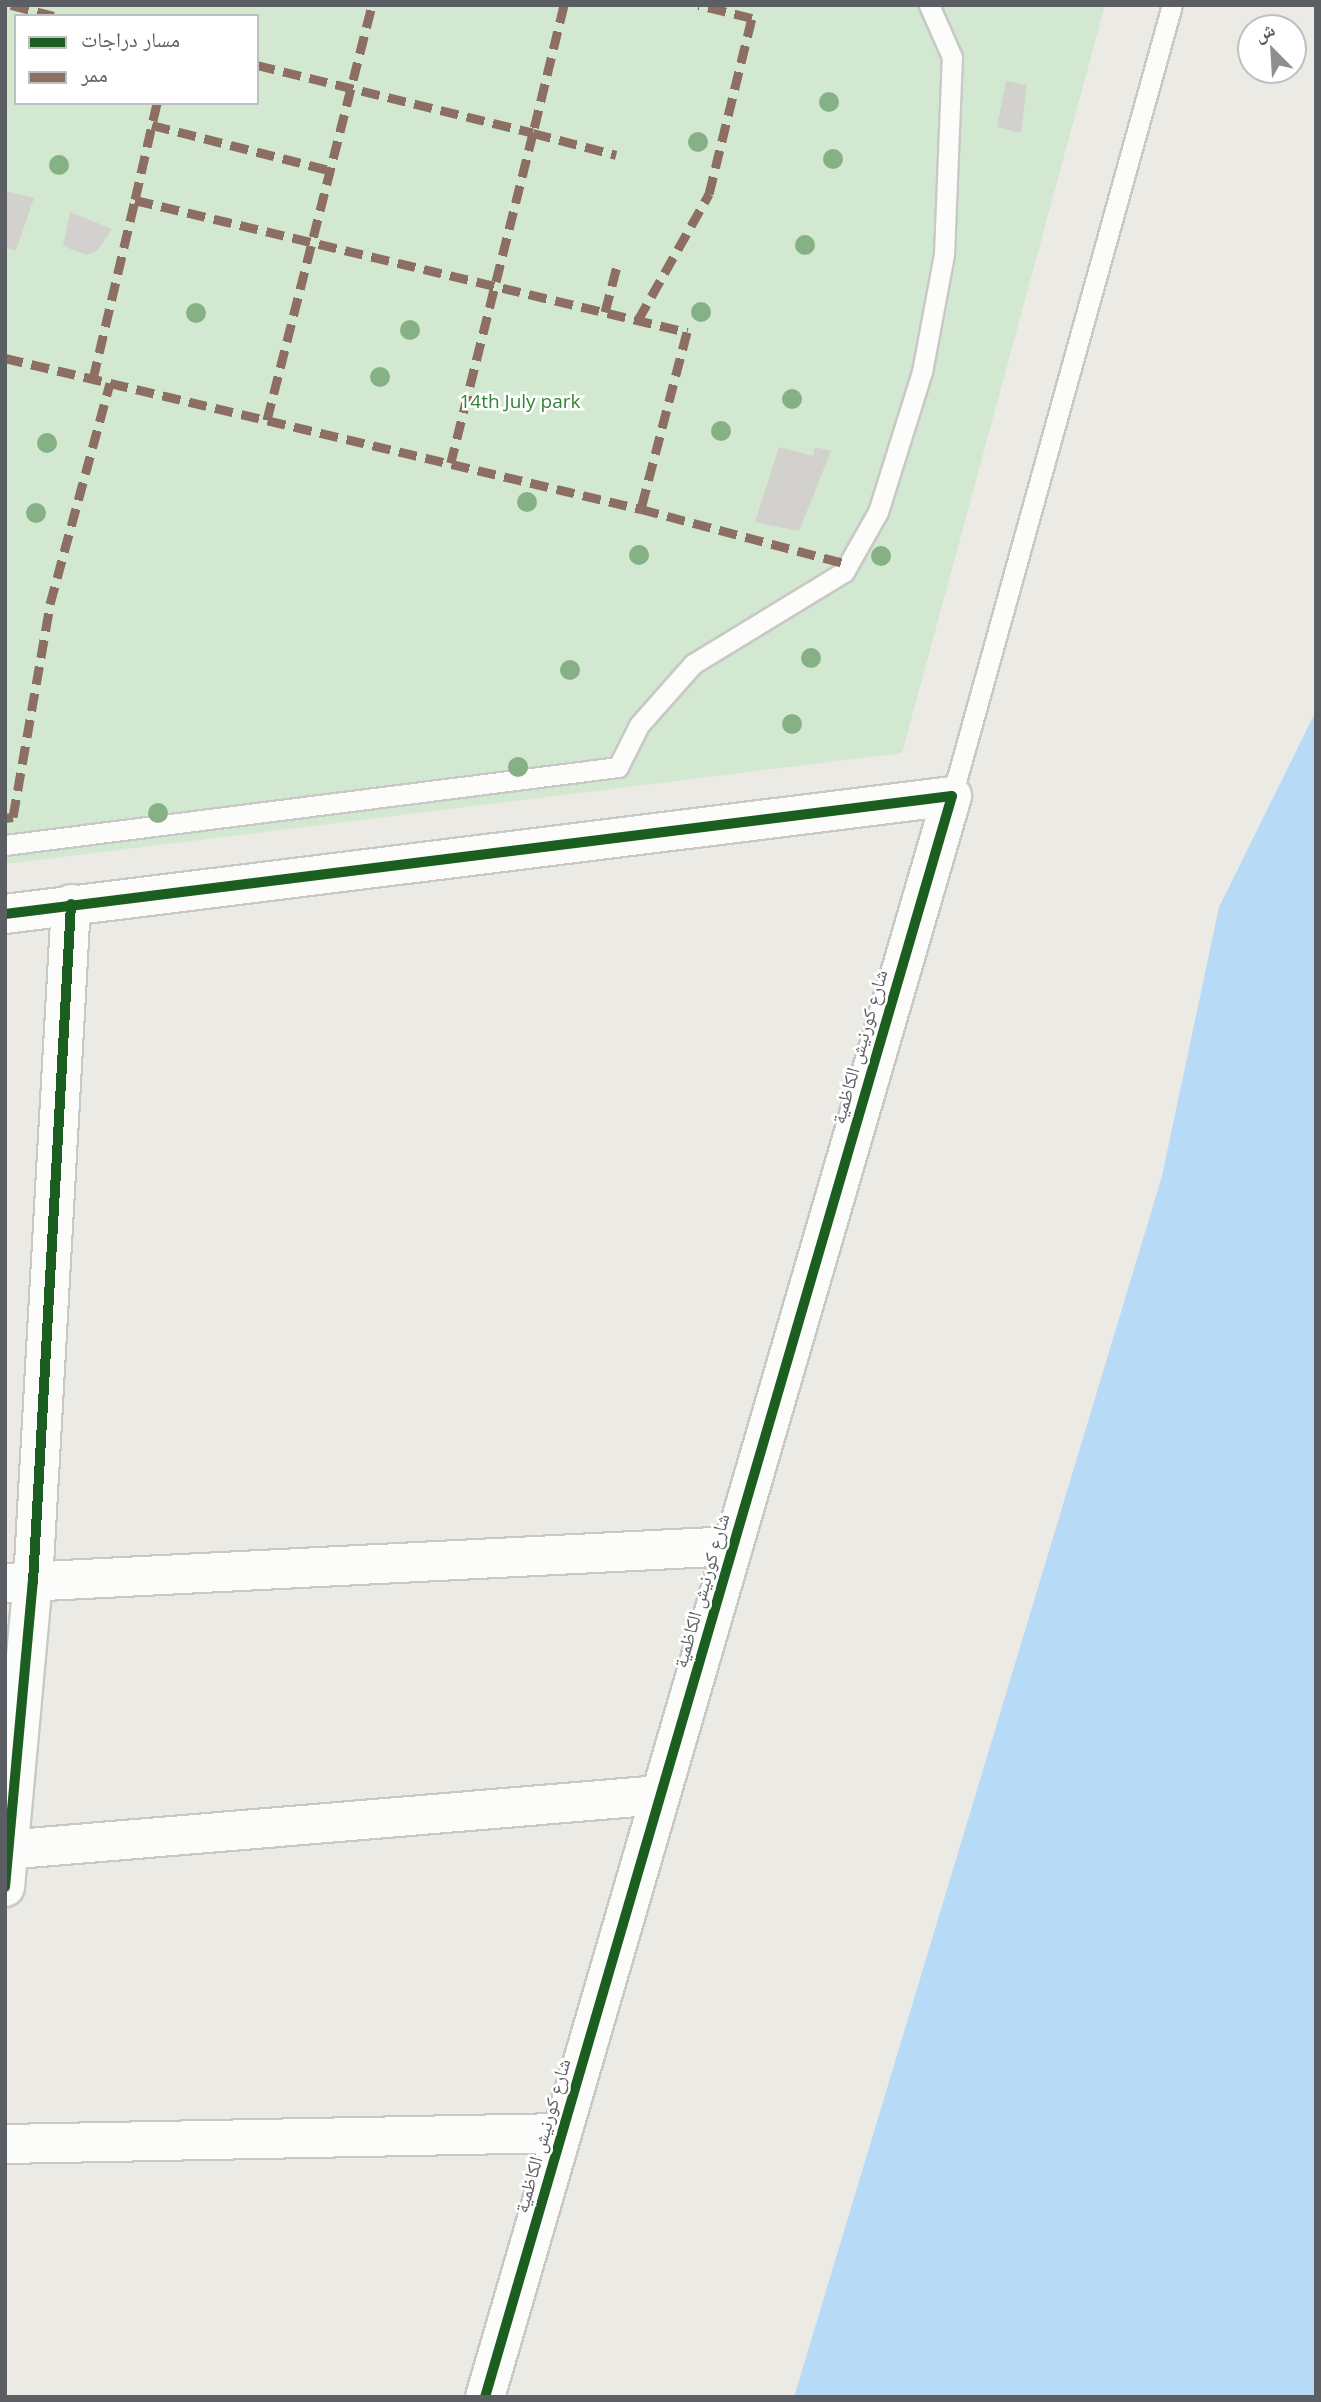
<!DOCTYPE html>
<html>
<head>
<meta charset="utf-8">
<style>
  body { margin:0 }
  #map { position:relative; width:1321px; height:2402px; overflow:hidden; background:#ebeae5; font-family:"Open Sans","Noto Naskh Arabic",sans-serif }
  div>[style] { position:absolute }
  .green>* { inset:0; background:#d2e8d0 }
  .water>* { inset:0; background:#b7dbf7 }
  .building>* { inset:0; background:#d2d1ce }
  .roads { filter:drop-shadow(2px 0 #c8c8c7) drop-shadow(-2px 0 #c8c8c7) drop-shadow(0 2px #c8c8c7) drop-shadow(0 -2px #c8c8c7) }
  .service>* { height:19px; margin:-9.5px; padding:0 9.5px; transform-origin:9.5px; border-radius:9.5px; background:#fcfcfb }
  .minor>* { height:38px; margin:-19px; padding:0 19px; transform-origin:19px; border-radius:19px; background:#fcfcfb }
  .tertiary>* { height:38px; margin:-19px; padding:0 19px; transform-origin:19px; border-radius:19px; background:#fcfcfb }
  .quiet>* { height:9px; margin-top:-4.5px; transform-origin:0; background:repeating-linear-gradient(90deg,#8d6e63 0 18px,transparent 0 27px) }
  .cycleway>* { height:10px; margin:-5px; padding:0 5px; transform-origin:5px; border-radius:5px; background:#1b5e20 }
  .trees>* { width:20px; height:20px; margin:-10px; border-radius:50%; background:#85b185 }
  span { translate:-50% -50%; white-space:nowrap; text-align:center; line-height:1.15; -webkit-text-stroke:5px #fff; paint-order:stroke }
  .park-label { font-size:19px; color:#328337 }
  .street-label { font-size:19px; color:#5b5e63 }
  .frame { position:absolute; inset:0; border:7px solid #5b5e63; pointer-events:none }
  .legend { position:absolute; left:14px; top:14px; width:245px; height:91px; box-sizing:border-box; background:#fff; border:2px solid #bdbfc1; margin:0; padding:9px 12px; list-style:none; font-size:21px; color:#5b5e63 }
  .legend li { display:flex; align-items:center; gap:14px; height:35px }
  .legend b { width:35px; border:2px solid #bdbfc1 }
  .north { position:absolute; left:1237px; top:14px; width:70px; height:70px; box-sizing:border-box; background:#fff; border:2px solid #bdbfc1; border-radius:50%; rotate:336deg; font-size:19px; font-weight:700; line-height:28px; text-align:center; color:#5b5e63 }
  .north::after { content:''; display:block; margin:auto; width:24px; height:32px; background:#8d8f90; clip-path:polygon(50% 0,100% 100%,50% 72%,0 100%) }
</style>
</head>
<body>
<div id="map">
  <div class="green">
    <i style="clip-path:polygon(evenodd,5px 5px,1105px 5px,902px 753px,5px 864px,5px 5px,16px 16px,257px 16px,257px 103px,16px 103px,16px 16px)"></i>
  </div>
  <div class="water">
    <i style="clip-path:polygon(1316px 711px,1316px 2397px,794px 2397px,1162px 1176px,1219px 907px)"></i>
  </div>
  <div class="building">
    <i style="clip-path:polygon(1006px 81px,1027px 85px,1021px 133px,997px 127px)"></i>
    <i style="clip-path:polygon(5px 191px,34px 198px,16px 250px,5px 248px)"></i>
    <i style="clip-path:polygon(70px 212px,112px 229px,98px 250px,87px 255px,63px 246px)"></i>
    <i style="clip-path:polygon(779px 447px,813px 456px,815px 447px,831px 451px,799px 531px,755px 522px)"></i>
  </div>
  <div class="roads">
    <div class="service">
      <i style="left:952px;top:796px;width:821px;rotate:-74.46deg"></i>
      <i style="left:5px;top:845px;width:618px;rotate:-7.25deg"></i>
      <i style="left:618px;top:767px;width:47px;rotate:-63.4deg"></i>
      <i style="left:639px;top:725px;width:81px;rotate:-48.5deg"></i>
      <i style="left:693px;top:664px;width:177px;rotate:-31.4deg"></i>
      <i style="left:844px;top:572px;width:69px;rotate:-60.5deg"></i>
      <i style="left:878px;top:512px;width:147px;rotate:-72.6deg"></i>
      <i style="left:922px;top:372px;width:120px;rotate:-79.4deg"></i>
      <i style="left:944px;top:254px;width:197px;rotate:-87.7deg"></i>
      <i style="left:952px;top:57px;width:57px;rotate:-113.9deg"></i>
    </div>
    <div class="minor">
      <i style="left:5px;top:1583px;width:729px;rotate:-2.91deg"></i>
      <i style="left:5px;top:1850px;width:657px;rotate:-4.8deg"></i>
      <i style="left:5px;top:1887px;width:306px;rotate:-84.8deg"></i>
      <i style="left:33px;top:1582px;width:679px;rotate:-86.79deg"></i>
      <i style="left:5px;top:2144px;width:557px;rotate:-1.13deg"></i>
    </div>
    <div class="tertiary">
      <i style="left:5px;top:914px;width:954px;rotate:-7.1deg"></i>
      <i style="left:952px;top:796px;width:1668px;rotate:106.26deg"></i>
    </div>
  </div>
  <div class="quiet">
    <i style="left:11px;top:5px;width:44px;rotate:14.3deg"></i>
    <i style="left:564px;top:5px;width:132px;rotate:103.6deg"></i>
    <i style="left:533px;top:133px;width:86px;rotate:14.8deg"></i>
    <i style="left:257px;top:65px;width:284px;rotate:13.8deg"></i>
    <i style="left:533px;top:133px;width:340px;rotate:104deg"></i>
    <i style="left:157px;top:103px;width:99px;rotate:102.8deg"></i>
    <i style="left:135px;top:200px;width:568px;rotate:13.45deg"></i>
    <i style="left:687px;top:332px;width:183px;rotate:104.6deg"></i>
    <i style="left:152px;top:125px;width:186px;rotate:14.3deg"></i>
    <i style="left:605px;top:312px;width:52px;rotate:-75.4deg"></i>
    <i style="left:638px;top:320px;width:145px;rotate:-60.6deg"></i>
    <i style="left:709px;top:194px;width:181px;rotate:-76.3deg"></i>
    <i style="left:752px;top:18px;width:55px;rotate:-166.2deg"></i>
    <i style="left:5px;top:358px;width:654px;rotate:13.36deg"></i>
    <i style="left:641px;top:509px;width:214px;rotate:14.9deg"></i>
    <i style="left:93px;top:379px;width:184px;rotate:-76.8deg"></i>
    <i style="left:267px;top:420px;width:428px;rotate:-75.8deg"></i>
    <i style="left:5px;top:818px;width:8px;rotate:-7deg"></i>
    <i style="left:13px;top:817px;width:216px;rotate:-80.1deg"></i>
    <i style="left:50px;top:604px;width:229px;rotate:-74.8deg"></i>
  </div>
  <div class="cycleway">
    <i style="left:5px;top:914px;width:954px;rotate:-7.1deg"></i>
    <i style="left:952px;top:796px;width:1668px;rotate:106.26deg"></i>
    <i style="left:5px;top:1887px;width:306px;rotate:-84.8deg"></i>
    <i style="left:33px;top:1582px;width:679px;rotate:-86.79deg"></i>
  </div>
  <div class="trees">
    <i style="left:829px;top:102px"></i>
    <i style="left:698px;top:142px"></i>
    <i style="left:833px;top:159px"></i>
    <i style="left:59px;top:165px"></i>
    <i style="left:805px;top:245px"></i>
    <i style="left:701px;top:312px"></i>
    <i style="left:196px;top:313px"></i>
    <i style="left:410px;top:330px"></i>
    <i style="left:380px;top:377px"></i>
    <i style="left:792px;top:399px"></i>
    <i style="left:721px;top:431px"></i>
    <i style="left:47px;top:443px"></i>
    <i style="left:527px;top:502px"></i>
    <i style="left:36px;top:513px"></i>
    <i style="left:639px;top:555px"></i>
    <i style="left:881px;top:556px"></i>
    <i style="left:811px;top:658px"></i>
    <i style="left:570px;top:670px"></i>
    <i style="left:792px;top:724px"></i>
    <i style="left:518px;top:767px"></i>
    <i style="left:158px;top:813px"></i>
  </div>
  <div class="park-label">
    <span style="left:520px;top:402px">14th July park</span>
  </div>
  <div class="street-label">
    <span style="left:860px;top:1047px;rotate:-74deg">شارع كورنيش الكاظمية</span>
    <span style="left:702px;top:1591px;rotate:-74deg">شارع كورنيش الكاظمية</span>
    <span style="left:543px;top:2136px;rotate:-74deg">شارع كورنيش الكاظمية</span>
  </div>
  <div class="frame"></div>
  <ul class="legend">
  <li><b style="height:9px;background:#1b5e20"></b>مسار دراجات</li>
  <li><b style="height:9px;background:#8d6e63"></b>ممر</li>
  </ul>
  <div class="north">ش</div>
</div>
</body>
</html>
